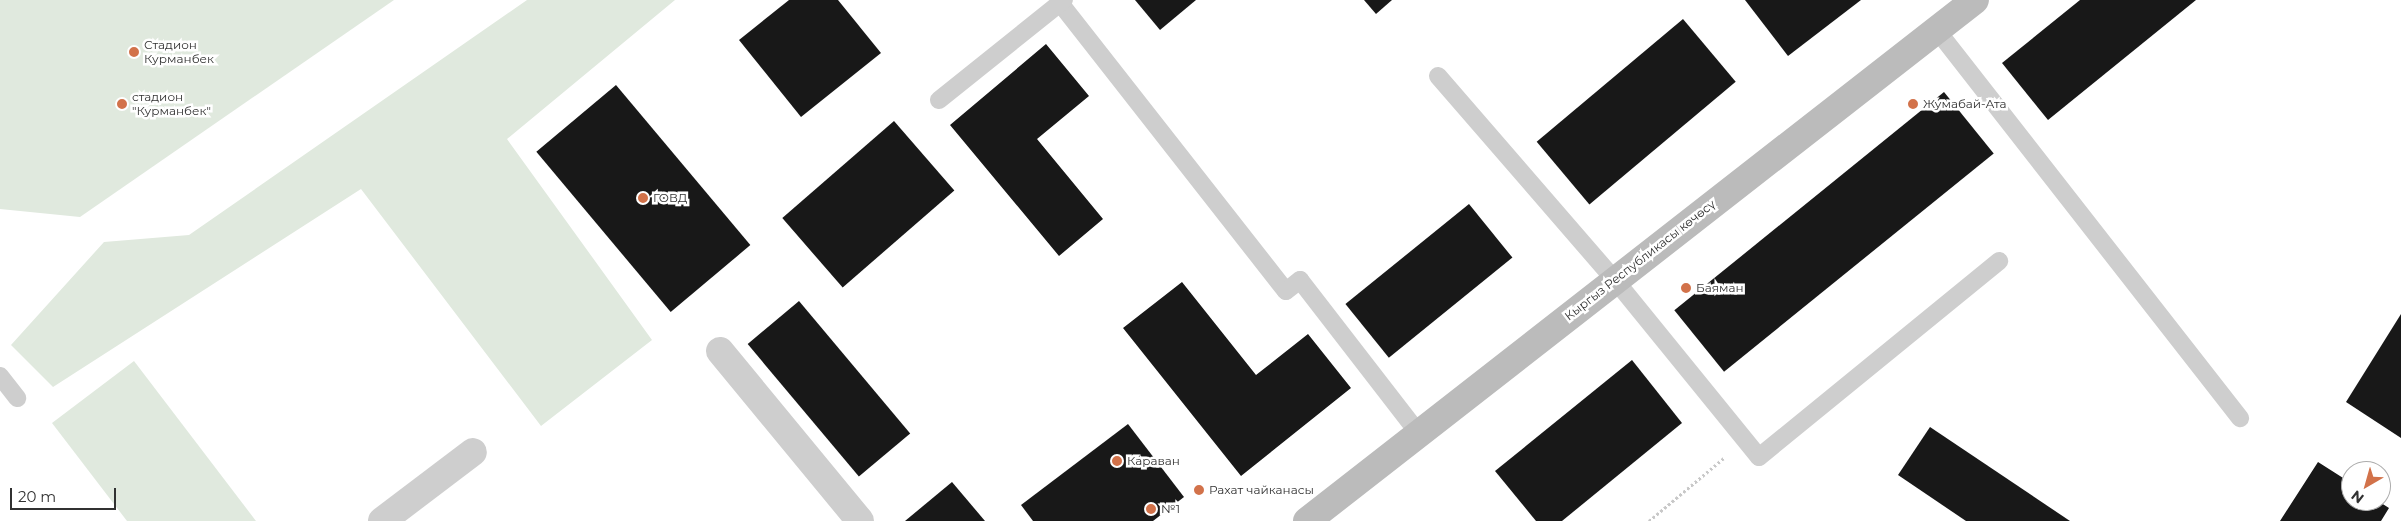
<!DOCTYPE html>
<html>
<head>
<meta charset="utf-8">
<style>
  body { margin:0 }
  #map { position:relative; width:2401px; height:521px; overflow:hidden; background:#fff; font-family:Montserrat,sans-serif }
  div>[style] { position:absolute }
  .green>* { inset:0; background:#e0e9de }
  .building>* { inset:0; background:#181818; transform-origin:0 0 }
  .path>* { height:3px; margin-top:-1.5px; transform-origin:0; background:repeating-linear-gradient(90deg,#c8c8c8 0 2.5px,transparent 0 5px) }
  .lane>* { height:18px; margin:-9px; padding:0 9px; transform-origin:9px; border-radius:9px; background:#cecece }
  .street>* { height:28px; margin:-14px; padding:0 14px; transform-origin:14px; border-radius:14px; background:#cecece }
  .secondary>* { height:28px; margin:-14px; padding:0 14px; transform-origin:14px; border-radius:14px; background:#bbb }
  .dots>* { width:14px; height:14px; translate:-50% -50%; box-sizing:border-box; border:2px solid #fff; border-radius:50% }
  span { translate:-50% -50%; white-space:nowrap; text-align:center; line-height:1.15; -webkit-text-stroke:5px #fff; paint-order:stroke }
  .poi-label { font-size:12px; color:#313131 }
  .left { translate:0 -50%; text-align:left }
  .street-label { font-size:12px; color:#313131 }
  .north { position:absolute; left:2341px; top:461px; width:50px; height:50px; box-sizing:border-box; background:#fff; border:1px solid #adadad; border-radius:50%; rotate:218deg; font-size:14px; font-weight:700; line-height:20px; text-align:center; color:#313131 }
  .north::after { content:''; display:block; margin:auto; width:18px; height:22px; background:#d2724a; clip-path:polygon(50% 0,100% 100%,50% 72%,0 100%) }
  .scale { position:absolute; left:10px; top:488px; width:106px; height:22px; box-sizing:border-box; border:2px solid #313131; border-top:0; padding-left:6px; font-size:15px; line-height:18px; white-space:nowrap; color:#313131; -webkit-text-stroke:4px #fff; paint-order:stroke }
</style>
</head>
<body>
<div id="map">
  <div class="green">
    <i style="clip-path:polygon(0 0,394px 0,80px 217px,0 209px)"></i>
    <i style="clip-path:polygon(527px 0,675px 0,507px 139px,652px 340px,541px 426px,361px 189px,53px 387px,11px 345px,104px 242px,189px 235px)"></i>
    <i style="clip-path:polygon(134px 361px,256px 521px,127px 521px,52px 423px)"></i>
  </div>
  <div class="building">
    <i style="clip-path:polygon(789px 0,838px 0,881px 53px,801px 117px,739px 40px)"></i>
    <i style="clip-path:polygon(1135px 0,1196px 0,1160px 30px)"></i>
    <i style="clip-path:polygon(1364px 0,1392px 0,1376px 14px)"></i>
    <i style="clip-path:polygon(1745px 0,1861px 0,1788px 56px)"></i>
    <i style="clip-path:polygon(2080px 0,2196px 0,2048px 120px,2002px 63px)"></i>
    <i style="left:1683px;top:19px;width:82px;height:191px;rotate:50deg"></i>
    <i style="clip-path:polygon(1046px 44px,1089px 96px,1037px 139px,1103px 219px,1059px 256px,950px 125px)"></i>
    <i style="left:616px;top:85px;width:209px;height:104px;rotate:50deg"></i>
    <i style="left:1944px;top:92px;width:79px;height:347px;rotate:51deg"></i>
    <i style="left:894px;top:121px;width:92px;height:148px;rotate:49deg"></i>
    <i style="left:1469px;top:204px;width:69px;height:159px;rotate:51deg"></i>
    <i style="clip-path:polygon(1182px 282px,1256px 375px,1308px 334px,1351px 388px,1241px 476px,1123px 328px)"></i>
    <i style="left:799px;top:301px;width:173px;height:67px;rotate:50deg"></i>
    <i style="clip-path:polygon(2401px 314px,2401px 438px,2346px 402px)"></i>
    <i style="clip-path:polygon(1632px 360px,1682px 423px,1562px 521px,1536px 521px,1495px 471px)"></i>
    <i style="clip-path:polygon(1128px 424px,1184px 497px,1153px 521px,1033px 521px,1021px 505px)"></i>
    <i style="clip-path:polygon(1930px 427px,2070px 521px,1966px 521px,1898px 475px)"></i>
    <i style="clip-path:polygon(2318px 462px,2351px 483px,2351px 501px,2378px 501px,2389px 508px,2381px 521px,2280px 521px)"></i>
    <i style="clip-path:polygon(952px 482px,985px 521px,905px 521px)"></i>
  </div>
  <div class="path">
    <i style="left:1649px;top:521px;width:99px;rotate:-40.1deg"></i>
  </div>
  <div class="lane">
    <i style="left:1060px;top:3px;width:366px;rotate:51.9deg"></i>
    <i style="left:1286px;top:291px;width:18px;rotate:-38deg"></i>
    <i style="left:1300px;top:280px;width:195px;rotate:52.3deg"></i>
    <i style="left:1936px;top:29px;width:494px;rotate:52deg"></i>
    <i style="left:1438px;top:76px;width:270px;rotate:49.1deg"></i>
    <i style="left:1615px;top:280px;width:228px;rotate:50.9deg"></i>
    <i style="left:1759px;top:457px;width:310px;rotate:-39.2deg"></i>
    <i style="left:939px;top:100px;width:160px;rotate:-38.7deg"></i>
    <i style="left:0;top:376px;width:28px;rotate:52deg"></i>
  </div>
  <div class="street">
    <i style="left:720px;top:351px;width:220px;rotate:50.5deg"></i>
    <i style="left:382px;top:521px;width:114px;rotate:-37.2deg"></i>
  </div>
  <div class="secondary">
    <i style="left:1307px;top:521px;width:847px;rotate:-37.95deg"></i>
  </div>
  <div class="dots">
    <i style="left:134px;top:52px;background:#d2724a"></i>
    <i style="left:122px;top:104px;background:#d2724a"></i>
    <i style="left:1913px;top:104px;background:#d2724a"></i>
    <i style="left:643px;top:198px;background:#d2724a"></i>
    <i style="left:1686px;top:288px;background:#d2724a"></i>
    <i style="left:1117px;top:461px;background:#d2724a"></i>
    <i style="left:1199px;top:490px;background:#d2724a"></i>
    <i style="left:1151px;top:509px;background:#d2724a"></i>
  </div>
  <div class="poi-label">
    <span class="left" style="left:144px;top:52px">Стадион<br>Курманбек</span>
    <span class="left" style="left:132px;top:104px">стадион<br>"Курманбек"</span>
    <span class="left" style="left:1923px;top:104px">Жумабай-Ата</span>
    <span class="left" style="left:653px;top:198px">ГОВД</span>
    <span class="left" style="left:1696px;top:288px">Баяман</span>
    <span class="left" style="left:1127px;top:461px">Караван</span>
    <span class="left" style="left:1209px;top:490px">Рахат чайканасы</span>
    <span class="left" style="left:1161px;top:509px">№1</span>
  </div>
  <div class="street-label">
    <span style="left:1640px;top:260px;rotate:-38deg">Кыргыз Республикасы көчөсү</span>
  </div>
  <div class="north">N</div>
  <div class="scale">20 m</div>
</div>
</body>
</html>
